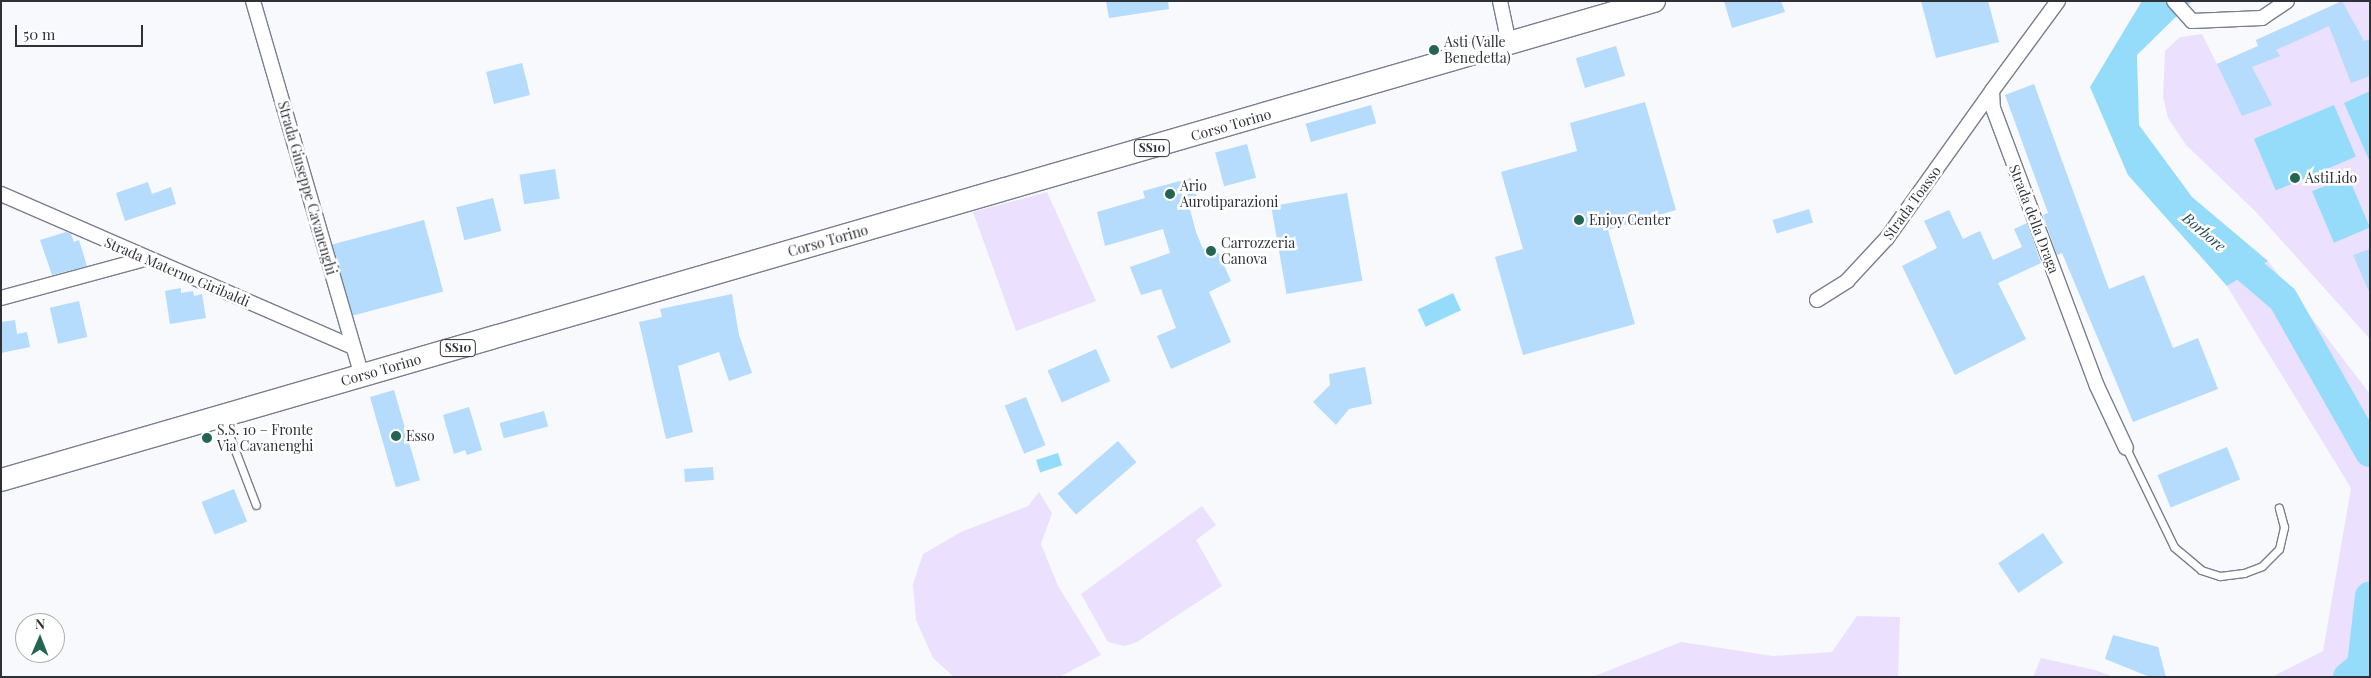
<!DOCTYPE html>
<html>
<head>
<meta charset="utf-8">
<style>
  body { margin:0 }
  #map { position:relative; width:2371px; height:678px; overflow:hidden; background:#f7f9fc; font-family:"Playfair Display",serif }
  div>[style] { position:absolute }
  .green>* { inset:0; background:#ebe1fe }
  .water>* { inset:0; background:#95dcfb; transform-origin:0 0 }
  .river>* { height:30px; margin:-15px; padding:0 15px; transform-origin:15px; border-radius:15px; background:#95dcfb }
  .building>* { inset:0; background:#b5dbfd; transform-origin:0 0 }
  .roads { filter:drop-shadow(1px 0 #787f8e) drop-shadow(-1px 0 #787f8e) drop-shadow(0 1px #787f8e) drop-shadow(0 -1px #787f8e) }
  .lane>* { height:7px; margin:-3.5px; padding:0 3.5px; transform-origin:3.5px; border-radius:3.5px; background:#fff }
  .street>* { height:14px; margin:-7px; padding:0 7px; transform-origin:7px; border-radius:7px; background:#fff }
  .primary>* { height:22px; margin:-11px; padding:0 11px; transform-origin:11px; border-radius:11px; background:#fff }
  .dots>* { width:14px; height:14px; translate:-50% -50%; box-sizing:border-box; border:2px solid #fff; border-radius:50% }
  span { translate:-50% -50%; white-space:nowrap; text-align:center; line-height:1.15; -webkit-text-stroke:5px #fff; paint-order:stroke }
  .shield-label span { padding:1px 4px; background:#fff; border:1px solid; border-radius:4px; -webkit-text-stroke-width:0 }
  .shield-label { font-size:12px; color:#2e3138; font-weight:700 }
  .poi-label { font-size:14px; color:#2e3138 }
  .left { translate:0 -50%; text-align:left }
  .street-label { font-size:14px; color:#2e3138 }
  .water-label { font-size:15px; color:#244c5d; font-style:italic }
  .frame { position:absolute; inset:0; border:2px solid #2e3138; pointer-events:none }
  .north { position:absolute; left:15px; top:613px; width:50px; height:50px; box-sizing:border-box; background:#fff; border:1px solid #abadaf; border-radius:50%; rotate:1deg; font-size:14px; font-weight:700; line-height:20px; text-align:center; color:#2e3138 }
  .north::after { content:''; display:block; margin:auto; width:18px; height:22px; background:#236452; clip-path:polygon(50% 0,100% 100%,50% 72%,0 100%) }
  .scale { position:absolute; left:15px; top:25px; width:128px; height:22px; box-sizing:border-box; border:2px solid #2e3138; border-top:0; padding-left:6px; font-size:15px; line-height:18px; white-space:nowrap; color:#2e3138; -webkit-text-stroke:4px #fff; paint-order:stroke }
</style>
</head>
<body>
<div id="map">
  <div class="green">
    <i style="clip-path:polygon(2342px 1px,2370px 1px,2370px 339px,2255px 211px,2186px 145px,2168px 118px,2163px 97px,2165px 51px,2180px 37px,2202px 34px,2217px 64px,2258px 46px,2256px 40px)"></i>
    <i style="clip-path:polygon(1047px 192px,1096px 301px,1016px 331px,973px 212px)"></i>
    <i style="clip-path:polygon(2268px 261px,2370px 394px,2370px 677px,2272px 677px,2323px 651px,2351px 488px,2227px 286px)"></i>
    <i style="clip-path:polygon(1039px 492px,1052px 513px,1041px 544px,1058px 586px,1101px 655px,1059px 677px,954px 677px,933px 658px,916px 620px,913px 584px,923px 554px,961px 532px,1028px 506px)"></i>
    <i style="clip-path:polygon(1202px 506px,1216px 525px,1196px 540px,1222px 586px,1137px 642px,1125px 646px,1108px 642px,1081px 594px)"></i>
    <i style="clip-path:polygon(1857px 616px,1900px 617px,1898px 677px,1592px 677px,1681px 642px,1773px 656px,1832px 652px)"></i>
    <i style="clip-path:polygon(2041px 658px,2095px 670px,2114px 677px,2033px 677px)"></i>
  </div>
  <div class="water">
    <i style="clip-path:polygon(2142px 1px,2192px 1px,2137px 55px,2139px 125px,2192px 197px,2268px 261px,2227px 286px,2128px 175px,2090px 87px)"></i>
    <i style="clip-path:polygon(2370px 91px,2370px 162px,2344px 103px)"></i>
    <i style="left:2334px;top:105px;width:56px;height:87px;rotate:67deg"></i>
    <i style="left:2348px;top:176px;width:56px;height:39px;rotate:67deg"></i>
    <i style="left:1453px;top:293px;width:19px;height:39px;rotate:65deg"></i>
    <i style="left:1058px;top:453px;width:13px;height:23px;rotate:72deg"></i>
  </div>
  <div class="river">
    <i style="left:2220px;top:245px;width:83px;rotate:40.6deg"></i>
    <i style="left:2283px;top:299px;width:176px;rotate:60.4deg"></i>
    <i style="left:2348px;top:677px;width:18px;rotate:-38deg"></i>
    <i style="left:2362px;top:666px;width:70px;rotate:-83.5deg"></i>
  </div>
  <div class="building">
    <i style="clip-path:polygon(1106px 1px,1168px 1px,1169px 9px,1109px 18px)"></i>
    <i style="clip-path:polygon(1724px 1px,1781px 1px,1785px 12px,1732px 28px)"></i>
    <i style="clip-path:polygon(1921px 1px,1988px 1px,1999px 42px,1936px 58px)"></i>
    <i style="clip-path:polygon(2342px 1px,2364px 41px,2370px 39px,2370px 76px,2351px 83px,2329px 26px,2276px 50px,2280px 56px,2252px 67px,2272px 105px,2242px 116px,2217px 64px,2258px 46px,2256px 40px)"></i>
    <i style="left:1616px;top:46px;width:31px;height:42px;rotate:73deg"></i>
    <i style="left:522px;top:63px;width:33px;height:37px;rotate:76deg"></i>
    <i style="clip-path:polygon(2034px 84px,2109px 289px,2144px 275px,2173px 348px,2198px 338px,2218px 389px,2133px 422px,2062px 253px,2057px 255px,2043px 215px,2048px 213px,2005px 95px)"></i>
    <i style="clip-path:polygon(1645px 102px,1676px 210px,1608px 230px,1635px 324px,1523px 355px,1495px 257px,1523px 249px,1501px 172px,1577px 151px,1570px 123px)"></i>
    <i style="left:1371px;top:105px;width:19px;height:68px;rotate:74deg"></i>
    <i style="left:1247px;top:144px;width:35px;height:33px;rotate:75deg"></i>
    <i style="left:555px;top:169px;width:30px;height:36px;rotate:81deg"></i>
    <i style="clip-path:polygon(1191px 178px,1199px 204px,1189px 206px,1196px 232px,1203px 249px,1215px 245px,1231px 281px,1209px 292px,1231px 342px,1171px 369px,1157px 336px,1176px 328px,1161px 289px,1141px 295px,1130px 267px,1170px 253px,1163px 229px,1105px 246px,1097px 212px,1145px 198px,1143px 191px)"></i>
    <i style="clip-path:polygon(148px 182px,152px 194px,171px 187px,176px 204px,125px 221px,116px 193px)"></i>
    <i style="left:1347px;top:193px;width:89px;height:77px;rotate:80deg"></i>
    <i style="left:493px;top:198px;width:34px;height:38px;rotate:76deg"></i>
    <i style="left:1809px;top:209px;width:14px;height:38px;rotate:73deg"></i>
    <i style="clip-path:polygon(1949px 210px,1963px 239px,1980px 231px,1993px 260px,2022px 247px,2014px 229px,2027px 223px,2041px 263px,1998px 283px,2026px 339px,1955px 375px,1902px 266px,1937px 248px,1924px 221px)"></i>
    <i style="left:424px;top:220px;width:74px;height:95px;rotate:75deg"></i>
    <i style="clip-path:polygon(66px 232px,71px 234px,74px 242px,79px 240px,87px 266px,52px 275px,40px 240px)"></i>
    <i style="clip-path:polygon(2370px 249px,2370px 294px,2353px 255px)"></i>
    <i style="clip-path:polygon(181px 288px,181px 293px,193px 291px,194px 296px,202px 294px,206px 318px,170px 324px,165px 291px)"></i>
    <i style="clip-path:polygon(732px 294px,739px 335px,752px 373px,729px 381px,719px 352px,678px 366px,693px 432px,666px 439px,639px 322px,662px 317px,660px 309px)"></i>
    <i style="left:79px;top:301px;width:37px;height:30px;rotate:77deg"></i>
    <i style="clip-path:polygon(15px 320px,17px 334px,27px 332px,30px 347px,1px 353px,1px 322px)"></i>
    <i style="left:1096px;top:349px;width:35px;height:53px;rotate:66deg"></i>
    <i style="clip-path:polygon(1365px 367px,1372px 404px,1349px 409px,1336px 425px,1313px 402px,1330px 385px,1329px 374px)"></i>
    <i style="left:394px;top:390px;width:94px;height:25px;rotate:74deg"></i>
    <i style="left:1026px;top:397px;width:52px;height:23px;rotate:68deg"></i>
    <i style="clip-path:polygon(469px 407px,482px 450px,467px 455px,465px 450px,454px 454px,443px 415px)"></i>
    <i style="left:544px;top:411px;width:16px;height:46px;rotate:75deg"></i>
    <i style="left:1118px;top:441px;width:28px;height:80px;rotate:49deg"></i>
    <i style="left:2227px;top:447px;width:35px;height:75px;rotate:68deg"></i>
    <i style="left:713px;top:467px;width:13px;height:29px;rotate:86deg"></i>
    <i style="left:234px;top:489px;width:35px;height:35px;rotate:68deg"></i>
    <i style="left:2043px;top:533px;width:36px;height:54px;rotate:56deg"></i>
    <i style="clip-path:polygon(2113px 635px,2158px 647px,2166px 677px,2150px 677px,2105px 659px)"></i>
  </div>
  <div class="roads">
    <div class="lane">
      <i style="left:223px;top:419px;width:92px;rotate:69deg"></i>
      <i style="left:2126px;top:448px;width:110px;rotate:64.1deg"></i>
      <i style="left:2174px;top:547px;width:35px;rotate:40deg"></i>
      <i style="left:2201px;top:570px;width:20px;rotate:18deg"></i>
      <i style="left:2220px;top:576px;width:24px;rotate:-7deg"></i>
      <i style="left:2244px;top:573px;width:19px;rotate:-21deg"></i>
      <i style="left:2262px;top:566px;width:24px;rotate:-45deg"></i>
      <i style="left:2279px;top:549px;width:23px;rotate:-77deg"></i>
      <i style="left:2284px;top:527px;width:20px;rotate:-105deg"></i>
    </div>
    <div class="street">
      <i style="left:253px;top:1px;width:390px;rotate:73.8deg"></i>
      <i style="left:1500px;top:1px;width:44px;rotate:78.2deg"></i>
      <i style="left:2058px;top:1px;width:112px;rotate:126.3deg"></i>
      <i style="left:1992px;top:91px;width:17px;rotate:87deg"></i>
      <i style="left:1993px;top:108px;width:297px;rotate:69.5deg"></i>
      <i style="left:2097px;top:386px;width:68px;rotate:64.9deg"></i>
      <i style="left:2174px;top:1px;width:27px;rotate:48deg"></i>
      <i style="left:2192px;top:21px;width:70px;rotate:-2.5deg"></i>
      <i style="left:2262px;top:18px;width:30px;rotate:-34deg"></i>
      <i style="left:1px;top:194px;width:384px;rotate:23.5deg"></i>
      <i style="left:1px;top:298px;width:149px;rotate:-15.2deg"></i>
      <i style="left:1817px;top:300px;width:36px;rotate:-32deg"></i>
      <i style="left:1847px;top:281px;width:59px;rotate:-47.1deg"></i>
      <i style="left:1887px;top:238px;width:181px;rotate:-54.5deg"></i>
    </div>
    <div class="primary">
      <i style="left:1px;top:480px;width:1721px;rotate:-16.16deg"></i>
    </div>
  </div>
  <div class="dots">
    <i style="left:1434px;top:50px;background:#236452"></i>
    <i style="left:2295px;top:178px;background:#236452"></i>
    <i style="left:1170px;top:194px;background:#236452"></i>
    <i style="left:1579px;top:220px;background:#236452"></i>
    <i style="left:1211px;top:251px;background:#236452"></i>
    <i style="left:396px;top:436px;background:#236452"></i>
    <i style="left:207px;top:438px;background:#236452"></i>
  </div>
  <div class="shield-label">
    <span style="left:1152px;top:148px">SS10</span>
    <span style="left:458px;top:348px">SS10</span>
  </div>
  <div class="poi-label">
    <span class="left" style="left:1444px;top:50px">Asti (Valle<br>Benedetta)</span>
    <span class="left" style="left:2305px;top:178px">AstiLido</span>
    <span class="left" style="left:1180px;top:194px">Ario<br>Aurotiparazioni</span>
    <span class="left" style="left:1589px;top:220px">Enjoy Center</span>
    <span class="left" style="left:1221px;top:251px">Carrozzeria<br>Canova</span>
    <span class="left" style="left:217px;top:438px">S.S. 10 – Fronte<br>Via Cavanenghi</span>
    <span class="left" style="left:406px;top:436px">Esso</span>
  </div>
  <div class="street-label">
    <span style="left:1231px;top:125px;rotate:-16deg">Corso Torino</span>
    <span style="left:307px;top:188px;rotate:74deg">Strada Giuseppe Cavanenghi</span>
    <span style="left:1912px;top:203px;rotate:-54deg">Strada Toasso</span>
    <span style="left:2034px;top:219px;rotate:69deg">Strada della Draga</span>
    <span style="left:828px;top:241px;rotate:-16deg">Corso Torino</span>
    <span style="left:177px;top:272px;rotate:23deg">Strada Materno Giribaldi</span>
    <span style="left:381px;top:370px;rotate:-16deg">Corso Torino</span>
  </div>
  <div class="water-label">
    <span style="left:2204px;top:232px;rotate:40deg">Borbore</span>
  </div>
  <div class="frame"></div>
  <div class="north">N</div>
  <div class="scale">50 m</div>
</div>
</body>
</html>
